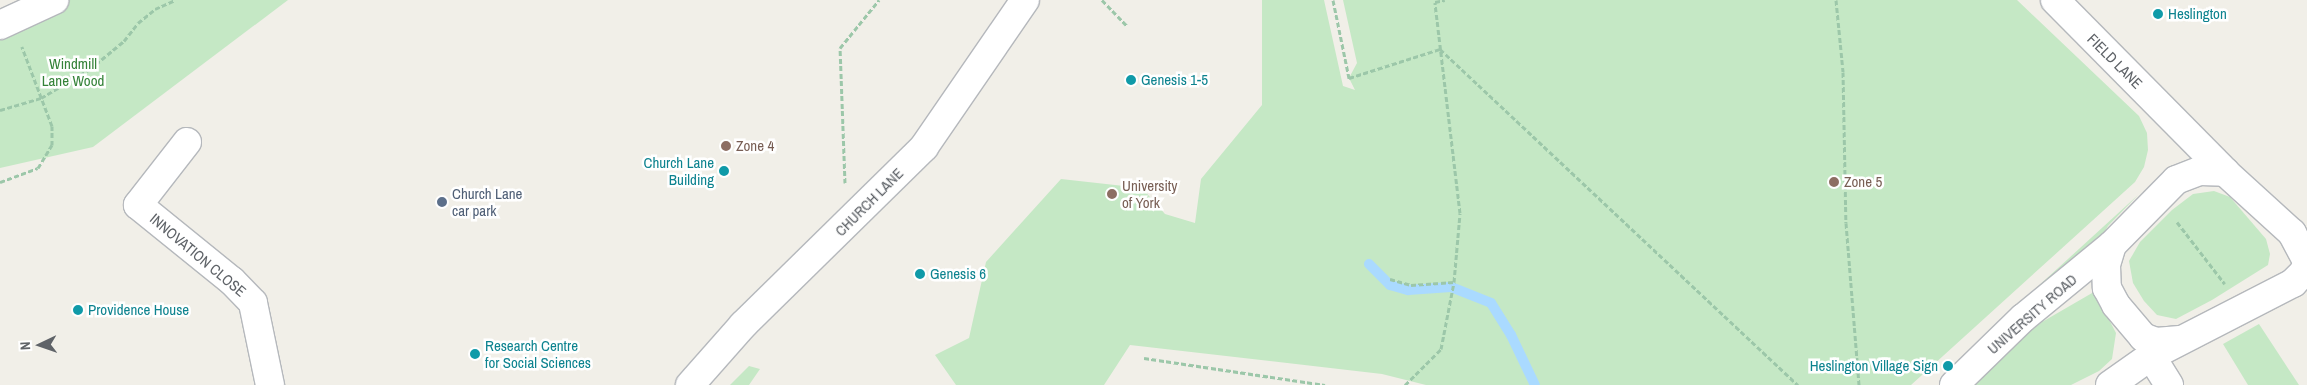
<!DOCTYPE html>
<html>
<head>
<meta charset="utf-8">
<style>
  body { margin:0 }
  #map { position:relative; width:2307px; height:385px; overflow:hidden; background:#f1efe8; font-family:"Archivo Narrow",sans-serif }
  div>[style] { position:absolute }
  .green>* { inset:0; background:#c5e8c5 }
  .stream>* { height:10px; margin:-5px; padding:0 5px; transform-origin:5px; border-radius:5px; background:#aadaff }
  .path>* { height:3px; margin-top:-1.5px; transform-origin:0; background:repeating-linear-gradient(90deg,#9cc7a9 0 5px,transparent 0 7.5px) }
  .roads { filter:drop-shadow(1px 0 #b5b8bc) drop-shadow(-1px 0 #b5b8bc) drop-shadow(0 1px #b5b8bc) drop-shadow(0 -1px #b5b8bc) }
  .minor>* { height:28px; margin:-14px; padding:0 14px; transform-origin:14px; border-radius:14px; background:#fff }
  .dots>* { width:14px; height:14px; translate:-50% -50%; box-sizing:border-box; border:2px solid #fff; border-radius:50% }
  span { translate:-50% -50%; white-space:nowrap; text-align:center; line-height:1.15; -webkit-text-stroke:5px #fff; paint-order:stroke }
  .culture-label { font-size:15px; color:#0d838f }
  .left { translate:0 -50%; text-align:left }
  .right { translate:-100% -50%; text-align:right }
  .street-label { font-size:15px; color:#5f6368 }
  .park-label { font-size:15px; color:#348238 }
  .education-label { font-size:15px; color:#785e54 }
  .service-label { font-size:15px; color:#4e5e75 }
  .north { position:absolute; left:15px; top:320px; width:50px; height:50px; -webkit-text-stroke:4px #fff; paint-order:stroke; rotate:267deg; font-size:14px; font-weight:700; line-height:20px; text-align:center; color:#5f6368 }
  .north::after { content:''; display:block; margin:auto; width:18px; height:22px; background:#5f6368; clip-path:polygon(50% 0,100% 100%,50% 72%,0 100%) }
</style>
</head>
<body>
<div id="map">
  <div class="green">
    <i style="clip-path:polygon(36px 0,288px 0,93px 147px,0 168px,0 17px)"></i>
    <i style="clip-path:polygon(1262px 0,1324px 0,1343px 86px,1355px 90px,1349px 78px,1357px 63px,1343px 0,2017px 0,2139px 116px,2147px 133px,2148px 150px,2144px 167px,2135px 182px,1911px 385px,1426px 385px,1382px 374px,1130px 345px,1104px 385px,956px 385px,935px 355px,969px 338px,986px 262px,1061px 179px,1142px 188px,1165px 214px,1195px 223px,1201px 179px,1262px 105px)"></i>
    <i style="clip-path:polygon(2214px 191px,2230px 197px,2266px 239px,2270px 254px,2268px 265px,2212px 300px,2176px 319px,2157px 315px,2144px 301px,2133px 283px,2129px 261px,2140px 242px,2172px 210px,2193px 194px)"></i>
    <i style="clip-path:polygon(2138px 195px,2108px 226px,2087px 261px,1990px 334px,1987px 333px)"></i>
    <i style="clip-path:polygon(2099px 289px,2102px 306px,2116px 333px,2112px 359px,2099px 371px,2071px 385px,1974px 385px,2023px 337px,2042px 322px)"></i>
    <i style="clip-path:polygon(2259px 324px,2299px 385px,2248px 385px,2223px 344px)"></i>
    <i style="clip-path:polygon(749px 366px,760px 369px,749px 385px,730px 385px)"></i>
  </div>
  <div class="stream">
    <i style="left:1369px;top:264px;width:30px;rotate:45deg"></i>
    <i style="left:1390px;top:285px;width:19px;rotate:16deg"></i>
    <i style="left:1408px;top:290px;width:43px;rotate:-4deg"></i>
    <i style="left:1451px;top:287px;width:43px;rotate:21.8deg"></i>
    <i style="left:1491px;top:303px;width:38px;rotate:58deg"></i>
    <i style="left:1511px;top:335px;width:55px;rotate:64.4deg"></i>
  </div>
  <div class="path">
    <i style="left:1102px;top:0;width:36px;rotate:46deg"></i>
    <i style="left:1333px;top:0;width:80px;rotate:78.4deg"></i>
    <i style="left:1349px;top:78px;width:96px;rotate:-17.7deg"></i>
    <i style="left:1836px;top:0;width:72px;rotate:84.4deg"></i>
    <i style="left:1843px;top:72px;width:151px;rotate:88.9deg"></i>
    <i style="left:1846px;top:223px;width:163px;rotate:85.4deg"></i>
    <i style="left:1440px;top:49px;width:491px;rotate:43.2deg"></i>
    <i style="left:0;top:110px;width:43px;rotate:-16.3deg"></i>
    <i style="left:41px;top:98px;width:57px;rotate:-30.6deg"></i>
    <i style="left:90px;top:69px;width:44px;rotate:-39.5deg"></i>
    <i style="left:124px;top:41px;width:23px;rotate:-52deg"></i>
    <i style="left:138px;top:23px;width:22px;rotate:-39deg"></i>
    <i style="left:155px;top:9px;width:22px;rotate:-24deg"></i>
    <i style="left:0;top:182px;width:40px;rotate:-20.2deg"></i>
    <i style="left:38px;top:168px;width:27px;rotate:-59deg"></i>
    <i style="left:52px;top:145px;width:19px;rotate:-90deg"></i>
    <i style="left:52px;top:126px;width:85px;rotate:-110.8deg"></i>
    <i style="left:845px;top:183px;width:135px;rotate:-92.1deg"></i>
    <i style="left:840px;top:48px;width:62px;rotate:-50.9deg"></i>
    <i style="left:2177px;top:222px;width:78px;rotate:52.3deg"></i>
    <i style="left:1390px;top:279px;width:22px;rotate:16deg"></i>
    <i style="left:1411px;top:285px;width:43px;rotate:-4deg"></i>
    <i style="left:1144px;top:358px;width:183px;rotate:8.5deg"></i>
    <i style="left:1405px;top:385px;width:51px;rotate:-45deg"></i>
    <i style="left:1441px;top:349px;width:68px;rotate:-79deg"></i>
    <i style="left:1454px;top:282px;width:69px;rotate:-85deg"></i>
    <i style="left:1460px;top:213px;width:212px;rotate:-96.8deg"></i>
    <i style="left:1435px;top:2px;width:10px;rotate:-11deg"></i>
  </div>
  <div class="roads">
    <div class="minor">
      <i style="left:2055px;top:0;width:242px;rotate:45.3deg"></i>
      <i style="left:2225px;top:172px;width:91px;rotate:42.3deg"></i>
      <i style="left:2292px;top:233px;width:32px;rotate:62deg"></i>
      <i style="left:0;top:25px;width:60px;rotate:-24.8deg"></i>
      <i style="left:187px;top:142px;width:80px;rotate:127.9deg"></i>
      <i style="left:138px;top:205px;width:121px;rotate:39deg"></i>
      <i style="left:232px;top:281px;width:30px;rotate:46deg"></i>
      <i style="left:253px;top:303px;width:84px;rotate:78.3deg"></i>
      <i style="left:2112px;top:245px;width:21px;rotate:107deg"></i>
      <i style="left:2106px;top:265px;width:23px;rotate:88deg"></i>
      <i style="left:2107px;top:288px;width:19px;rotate:62deg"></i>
      <i style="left:2116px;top:305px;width:42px;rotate:49.8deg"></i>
      <i style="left:2143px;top:337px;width:14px;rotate:21deg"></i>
      <i style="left:2156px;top:342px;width:24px;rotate:-5deg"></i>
      <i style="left:2151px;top:356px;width:34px;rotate:58deg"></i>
      <i style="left:690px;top:385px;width:80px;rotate:-48.5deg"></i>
      <i style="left:743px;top:325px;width:254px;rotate:-44.5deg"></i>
      <i style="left:924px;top:147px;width:178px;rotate:-55.5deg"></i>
      <i style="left:1954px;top:385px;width:96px;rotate:-44.2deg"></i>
      <i style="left:2023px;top:318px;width:115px;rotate:-39.4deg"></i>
      <i style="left:2112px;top:245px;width:91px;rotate:-45.4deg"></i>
      <i style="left:2176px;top:180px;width:26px;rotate:-21deg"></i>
      <i style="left:2200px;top:171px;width:25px;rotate:2deg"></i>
      <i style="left:2110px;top:385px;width:50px;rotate:-35.3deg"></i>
      <i style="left:2151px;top:356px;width:160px;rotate:-27.2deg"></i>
      <i style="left:2293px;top:283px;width:16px;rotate:-45deg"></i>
      <i style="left:2304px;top:272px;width:9px;rotate:-72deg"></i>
    </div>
  </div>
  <div class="dots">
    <i style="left:2158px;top:14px;background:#0f9aa8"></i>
    <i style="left:1131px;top:80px;background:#0f9aa8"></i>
    <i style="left:726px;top:146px;background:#8d6e63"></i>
    <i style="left:724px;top:171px;background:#0f9aa8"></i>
    <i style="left:1834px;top:182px;background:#8d6e63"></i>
    <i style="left:1112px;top:194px;background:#8d6e63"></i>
    <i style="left:442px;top:202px;background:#5c6f8a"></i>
    <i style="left:920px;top:274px;background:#0f9aa8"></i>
    <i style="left:78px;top:310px;background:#0f9aa8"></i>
    <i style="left:475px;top:354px;background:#0f9aa8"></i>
    <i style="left:1948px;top:366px;background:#0f9aa8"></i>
  </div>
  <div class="culture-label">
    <span class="left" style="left:2168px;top:14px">Heslington</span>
    <span class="left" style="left:1141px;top:80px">Genesis 1-5</span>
    <span class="right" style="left:714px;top:171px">Church Lane<br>Building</span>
    <span class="left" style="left:930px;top:274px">Genesis 6</span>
    <span class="left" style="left:88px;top:310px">Providence House</span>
    <span class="left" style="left:485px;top:354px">Research Centre<br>for Social Sciences</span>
    <span class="right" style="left:1938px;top:366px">Heslington Village Sign</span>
  </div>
  <div class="street-label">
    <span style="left:2115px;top:61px;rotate:45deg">FIELD LANE</span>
    <span style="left:869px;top:202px;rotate:-45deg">CHURCH LANE</span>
    <span style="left:198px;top:255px;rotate:40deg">INNOVATION CLOSE</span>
    <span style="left:2032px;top:314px;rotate:-41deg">UNIVERSITY ROAD</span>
  </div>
  <div class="park-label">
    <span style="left:73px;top:72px">Windmill<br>Lane Wood</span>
  </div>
  <div class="education-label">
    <span class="left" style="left:736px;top:146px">Zone 4</span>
    <span class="left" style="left:1844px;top:182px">Zone 5</span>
    <span class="left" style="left:1122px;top:194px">University<br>of York</span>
  </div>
  <div class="service-label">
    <span class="left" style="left:452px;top:202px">Church Lane<br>car park</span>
  </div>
  <div class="north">N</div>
</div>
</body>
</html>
